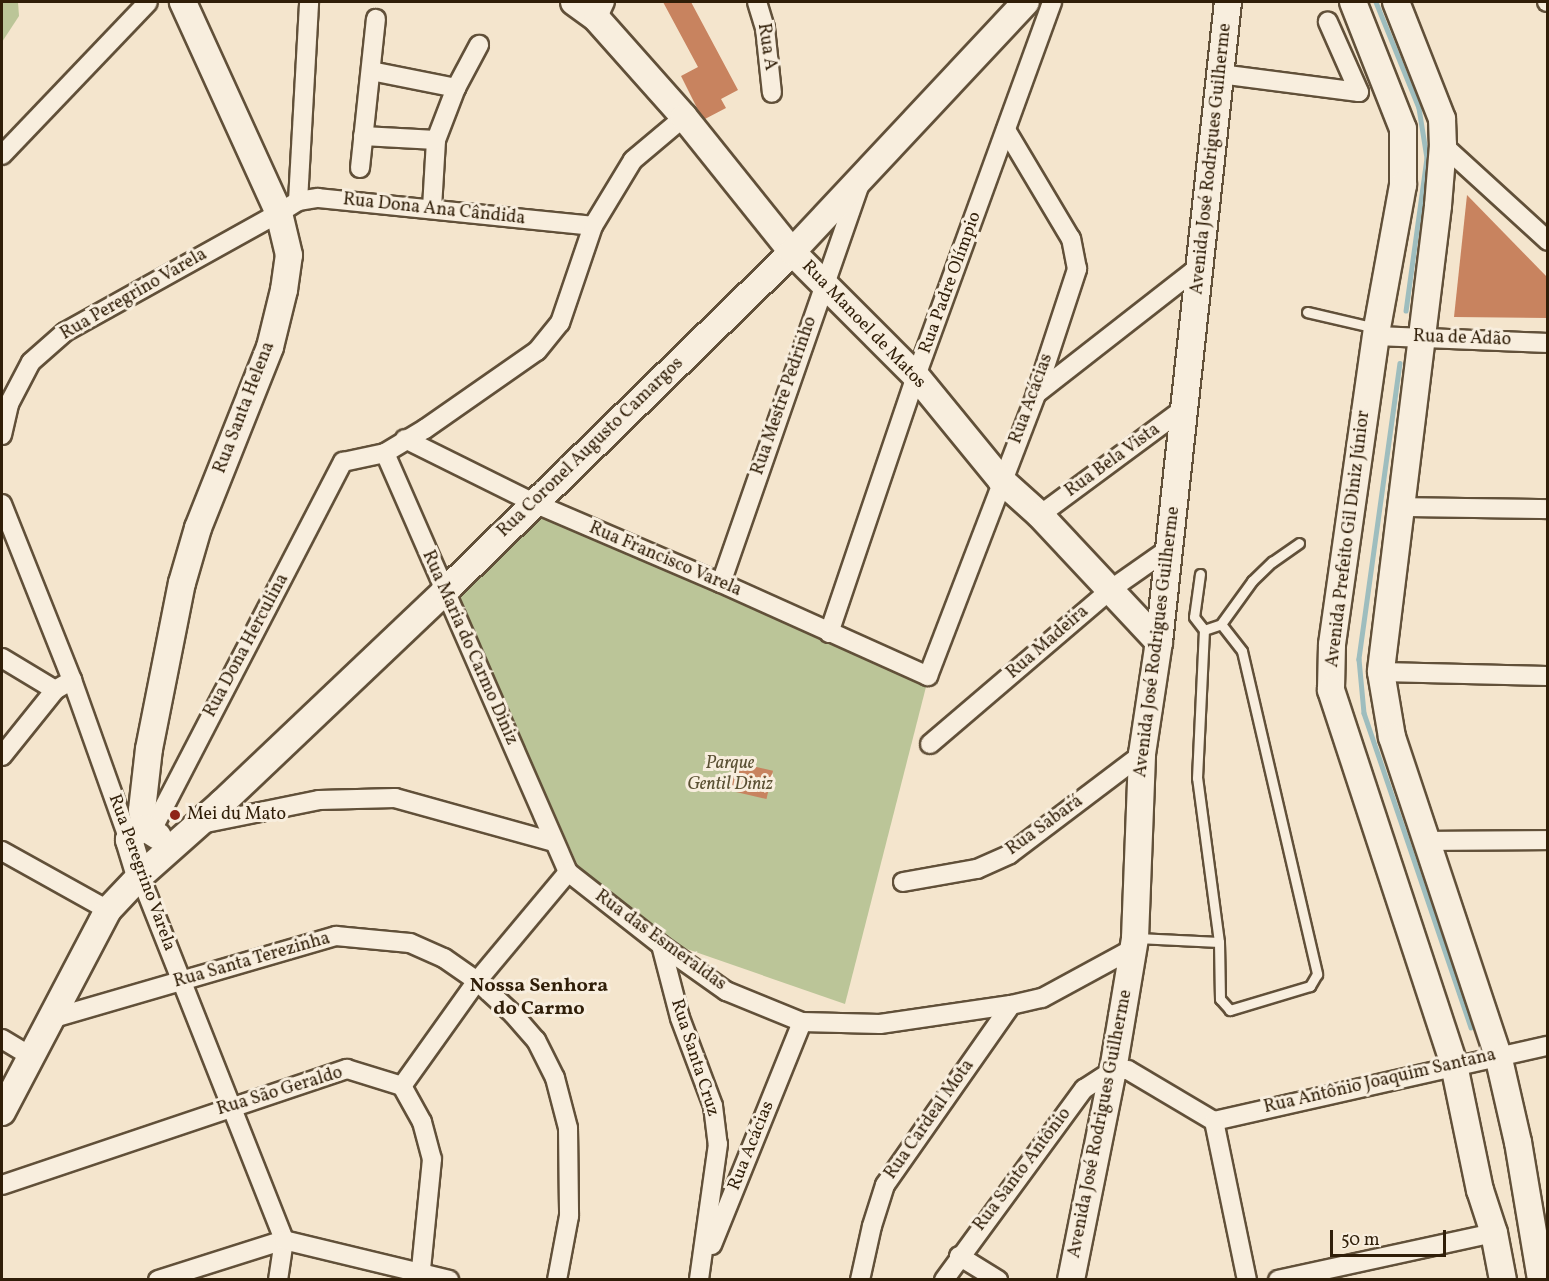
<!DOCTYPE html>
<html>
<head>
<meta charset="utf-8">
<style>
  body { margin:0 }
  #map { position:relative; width:1549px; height:1281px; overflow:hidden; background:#f4e5cd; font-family:Vollkorn,serif }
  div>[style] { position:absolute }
  .green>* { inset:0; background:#bbc598 }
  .stream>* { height:4.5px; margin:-2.25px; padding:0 2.25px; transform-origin:2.25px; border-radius:2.25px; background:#9ebdbe }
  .building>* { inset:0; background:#c8835f; transform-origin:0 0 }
  .roads { filter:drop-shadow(2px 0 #615039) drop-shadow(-2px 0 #615039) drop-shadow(0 2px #615039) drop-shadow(0 -2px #615039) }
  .lane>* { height:9px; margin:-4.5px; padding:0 4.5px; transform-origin:4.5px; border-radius:4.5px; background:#f8eede }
  .street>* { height:18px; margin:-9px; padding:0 9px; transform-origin:9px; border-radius:9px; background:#f8eede }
  .secondary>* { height:26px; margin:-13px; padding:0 13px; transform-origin:13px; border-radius:13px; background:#f8eede }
  .dots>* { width:16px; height:16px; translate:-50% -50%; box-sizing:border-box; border:3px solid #f8eede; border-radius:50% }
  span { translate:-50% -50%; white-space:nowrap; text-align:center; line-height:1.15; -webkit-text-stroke:6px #f8eede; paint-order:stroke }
  .street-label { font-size:18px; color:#301e08 }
  .park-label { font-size:18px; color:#5a5033; font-style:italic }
  .poi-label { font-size:18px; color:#301e08 }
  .left { translate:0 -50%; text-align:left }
  .neighbourhood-label { font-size:20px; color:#301e08; font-weight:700 }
  .frame { position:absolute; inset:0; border:3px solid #301e08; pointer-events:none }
  .scale { position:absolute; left:1330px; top:1230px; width:116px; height:27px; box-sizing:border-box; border:3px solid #301e08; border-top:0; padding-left:8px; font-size:18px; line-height:21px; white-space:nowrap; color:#301e08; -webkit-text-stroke:4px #f8eede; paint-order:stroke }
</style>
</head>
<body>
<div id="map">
  <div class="green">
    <i style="clip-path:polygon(2px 2px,18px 2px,19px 16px,2px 42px)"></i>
    <i style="clip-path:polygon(547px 513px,927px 683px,845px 1004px,684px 948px,579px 868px,458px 597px)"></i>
  </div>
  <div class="stream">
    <i style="left:1376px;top:2px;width:114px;rotate:67.9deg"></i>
    <i style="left:1419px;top:108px;width:51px;rotate:80.9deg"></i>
    <i style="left:1427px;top:158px;width:154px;rotate:97.8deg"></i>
    <i style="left:1400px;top:363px;width:299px;rotate:97.9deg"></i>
    <i style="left:1359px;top:659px;width:54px;rotate:84.7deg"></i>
    <i style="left:1364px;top:713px;width:332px;rotate:71.2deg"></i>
  </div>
  <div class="building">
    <i style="clip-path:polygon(663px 2px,691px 2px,738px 90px,721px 99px,726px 108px,703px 120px,681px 76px,698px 67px)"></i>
    <i style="clip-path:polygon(1467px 195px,1548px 278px,1548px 318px,1454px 317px)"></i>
    <i style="left:735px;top:762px;width:39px;height:29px;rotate:13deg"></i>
  </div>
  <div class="roads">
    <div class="lane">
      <i style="left:1307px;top:312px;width:70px;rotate:13.2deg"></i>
      <i style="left:1200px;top:574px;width:43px;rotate:97.9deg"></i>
      <i style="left:1194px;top:617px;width:16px;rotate:52deg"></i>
      <i style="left:1221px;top:624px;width:53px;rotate:-54.2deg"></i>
      <i style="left:1252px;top:581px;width:28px;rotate:-44deg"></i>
      <i style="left:1272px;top:562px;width:33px;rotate:-35deg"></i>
      <i style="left:1137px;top:938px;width:82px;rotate:2.8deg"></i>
      <i style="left:1219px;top:942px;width:165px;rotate:-97.6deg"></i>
      <i style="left:1197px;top:778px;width:148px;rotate:-87.3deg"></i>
      <i style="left:1204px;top:630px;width:18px;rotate:-19deg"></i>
      <i style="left:1221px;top:624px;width:34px;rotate:52deg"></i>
      <i style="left:1242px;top:651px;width:332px;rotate:76.9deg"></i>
      <i style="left:1317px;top:974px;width:14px;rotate:120deg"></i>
      <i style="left:1310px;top:986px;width:84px;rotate:163.3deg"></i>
      <i style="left:1230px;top:1010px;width:15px;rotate:-132deg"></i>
      <i style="left:1220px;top:999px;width:57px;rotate:-91deg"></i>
    </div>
    <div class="street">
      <i style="left:757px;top:2px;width:27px;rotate:73deg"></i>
      <i style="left:765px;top:28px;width:65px;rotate:83.9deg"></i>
      <i style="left:1547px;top:2px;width:1px"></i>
      <i style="left:597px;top:19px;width:19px;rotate:-65deg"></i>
      <i style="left:371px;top:71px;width:87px;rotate:11.3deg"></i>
      <i style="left:1220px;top:74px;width:140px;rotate:7.4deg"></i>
      <i style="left:1359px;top:92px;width:77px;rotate:-113.9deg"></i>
      <i style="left:363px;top:136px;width:73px;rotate:3.1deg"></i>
      <i style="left:1443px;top:145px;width:142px;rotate:42.4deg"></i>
      <i style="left:2px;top:155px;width:211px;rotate:-46.3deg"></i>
      <i style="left:360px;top:168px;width:150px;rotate:-83.9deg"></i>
      <i style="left:298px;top:201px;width:199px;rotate:-86.8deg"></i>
      <i style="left:432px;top:208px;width:68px;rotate:-86.6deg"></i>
      <i style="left:436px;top:140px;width:56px;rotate:-69deg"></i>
      <i style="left:456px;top:88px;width:49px;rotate:-61.9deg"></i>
      <i style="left:1376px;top:336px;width:172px;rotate:2.3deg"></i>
      <i style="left:1036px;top:394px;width:209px;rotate:-38deg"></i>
      <i style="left:2px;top:435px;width:32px;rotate:-77deg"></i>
      <i style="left:9px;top:404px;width:47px;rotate:-62.4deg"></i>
      <i style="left:31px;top:362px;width:45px;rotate:-41.4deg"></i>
      <i style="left:65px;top:332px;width:245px;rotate:-29.1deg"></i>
      <i style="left:279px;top:213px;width:22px;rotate:-32deg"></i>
      <i style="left:298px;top:201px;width:20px;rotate:-9deg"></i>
      <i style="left:318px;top:198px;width:276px;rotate:5.8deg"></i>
      <i style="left:405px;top:439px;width:144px;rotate:26.4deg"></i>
      <i style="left:534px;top:503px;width:203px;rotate:23.2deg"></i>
      <i style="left:721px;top:583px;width:227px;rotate:24.2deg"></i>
      <i style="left:928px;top:676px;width:302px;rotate:-69deg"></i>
      <i style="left:1036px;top:394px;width:132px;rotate:-71.8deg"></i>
      <i style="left:1077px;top:269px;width:31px;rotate:-101deg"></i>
      <i style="left:1071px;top:239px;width:127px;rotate:-120.8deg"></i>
      <i style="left:385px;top:453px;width:457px;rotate:66.4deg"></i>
      <i style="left:568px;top:872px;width:118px;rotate:38.1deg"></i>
      <i style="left:661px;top:945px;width:80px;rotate:35.3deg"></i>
      <i style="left:726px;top:991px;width:82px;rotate:22.2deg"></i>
      <i style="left:802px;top:1022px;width:78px;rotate:1.5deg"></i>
      <i style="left:880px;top:1024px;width:132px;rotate:-8.3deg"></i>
      <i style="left:1011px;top:1005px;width:32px;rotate:-13deg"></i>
      <i style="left:1042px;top:998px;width:105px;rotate:-28.5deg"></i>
      <i style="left:2px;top:504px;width:189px;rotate:68.3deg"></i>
      <i style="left:72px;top:680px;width:170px;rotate:70.4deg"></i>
      <i style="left:1401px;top:507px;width:147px;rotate:0.8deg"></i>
      <i style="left:1040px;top:515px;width:182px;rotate:-36.5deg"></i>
      <i style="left:721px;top:583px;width:420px;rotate:-70.8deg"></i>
      <i style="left:829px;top:633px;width:271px;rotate:-71.3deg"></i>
      <i style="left:916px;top:376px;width:398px;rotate:-70deg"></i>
      <i style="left:2px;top:658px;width:62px;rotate:31.1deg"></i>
      <i style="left:1381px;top:672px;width:167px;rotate:1.4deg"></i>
      <i style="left:930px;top:744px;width:237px;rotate:-40.5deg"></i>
      <i style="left:1110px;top:590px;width:73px;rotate:-35deg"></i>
      <i style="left:2px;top:756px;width:85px;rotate:-51.2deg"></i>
      <i style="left:55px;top:690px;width:20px;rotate:-30deg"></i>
      <i style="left:201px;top:824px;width:120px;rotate:-11.5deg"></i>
      <i style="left:319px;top:800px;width:76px;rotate:-1.5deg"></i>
      <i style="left:395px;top:798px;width:165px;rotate:15.5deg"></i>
      <i style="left:152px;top:830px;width:415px;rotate:-62.6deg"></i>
      <i style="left:343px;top:462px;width:43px;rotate:-12.1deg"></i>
      <i style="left:385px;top:453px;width:47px;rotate:-31deg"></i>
      <i style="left:425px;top:429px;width:136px;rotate:-34.9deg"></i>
      <i style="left:537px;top:351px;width:36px;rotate:-51deg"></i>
      <i style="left:560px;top:323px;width:102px;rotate:-71.2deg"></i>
      <i style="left:593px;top:226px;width:77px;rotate:-58.8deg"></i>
      <i style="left:633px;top:160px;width:67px;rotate:-40.1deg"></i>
      <i style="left:1429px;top:841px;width:119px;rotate:-0.5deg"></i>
      <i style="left:2px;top:851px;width:121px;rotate:29.1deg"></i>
      <i style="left:140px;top:876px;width:391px;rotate:68.4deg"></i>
      <i style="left:284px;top:1240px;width:40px;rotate:98.5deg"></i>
      <i style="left:903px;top:882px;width:75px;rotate:-10deg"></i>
      <i style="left:977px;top:869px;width:36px;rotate:-24deg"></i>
      <i style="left:1010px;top:854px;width:166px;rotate:-37.1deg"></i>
      <i style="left:661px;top:945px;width:75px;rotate:75.4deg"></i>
      <i style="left:680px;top:1018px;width:94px;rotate:69.4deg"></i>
      <i style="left:713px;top:1106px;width:38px;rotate:83deg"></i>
      <i style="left:718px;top:1144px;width:137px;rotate:98deg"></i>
      <i style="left:50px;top:1019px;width:298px;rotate:-16.2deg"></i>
      <i style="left:336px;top:936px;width:74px;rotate:5.4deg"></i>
      <i style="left:410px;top:943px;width:37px;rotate:24deg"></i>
      <i style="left:444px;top:958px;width:40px;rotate:34.9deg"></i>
      <i style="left:477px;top:981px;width:49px;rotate:42.5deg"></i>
      <i style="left:513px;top:1014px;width:35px;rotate:49deg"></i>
      <i style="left:536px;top:1040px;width:42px;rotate:63.4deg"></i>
      <i style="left:555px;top:1078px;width:52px;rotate:75.4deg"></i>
      <i style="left:568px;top:1128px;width:88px;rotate:89.3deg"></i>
      <i style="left:569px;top:1216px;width:65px;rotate:100.6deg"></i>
      <i style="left:2px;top:1039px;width:33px;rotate:31deg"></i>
      <i style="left:402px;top:1086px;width:129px;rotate:-54.5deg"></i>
      <i style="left:477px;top:981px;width:142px;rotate:-50.1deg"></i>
      <i style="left:1214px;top:1121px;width:342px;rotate:-12.7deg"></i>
      <i style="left:2px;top:1185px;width:364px;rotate:-18.6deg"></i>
      <i style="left:347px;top:1069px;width:58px;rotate:17.2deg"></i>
      <i style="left:402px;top:1086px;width:41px;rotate:60.9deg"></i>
      <i style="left:422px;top:1122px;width:38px;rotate:75deg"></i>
      <i style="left:432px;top:1159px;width:122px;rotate:95.7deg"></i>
      <i style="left:712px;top:1245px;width:240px;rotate:-68deg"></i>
      <i style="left:959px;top:1256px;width:46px;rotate:31.6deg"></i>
      <i style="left:158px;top:1280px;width:132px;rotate:-17.6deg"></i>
      <i style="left:284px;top:1240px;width:170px;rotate:13.6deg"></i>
      <i style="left:860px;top:1280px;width:55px;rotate:-77.5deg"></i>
      <i style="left:872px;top:1226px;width:43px;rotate:-72.4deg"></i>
      <i style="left:885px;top:1185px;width:220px;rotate:-55deg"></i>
      <i style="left:944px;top:1280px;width:237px;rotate:-53.8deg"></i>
      <i style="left:1084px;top:1089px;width:35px;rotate:-33deg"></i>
      <i style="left:1113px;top:1070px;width:15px"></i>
      <i style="left:1128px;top:1070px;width:100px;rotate:30.7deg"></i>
      <i style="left:1214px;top:1121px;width:162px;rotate:78.3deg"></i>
      <i style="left:1278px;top:1280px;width:221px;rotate:-12.3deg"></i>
    </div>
    <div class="secondary">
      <i style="left:574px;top:2px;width:29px;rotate:36deg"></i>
      <i style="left:597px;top:19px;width:131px;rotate:48.4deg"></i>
      <i style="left:684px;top:117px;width:173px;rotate:51.3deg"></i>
      <i style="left:792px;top:252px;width:175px;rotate:45deg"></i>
      <i style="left:916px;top:376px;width:134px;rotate:50.7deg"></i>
      <i style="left:1001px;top:480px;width:52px;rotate:41.9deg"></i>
      <i style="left:1040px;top:515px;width:174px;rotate:46.9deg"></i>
      <i style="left:1353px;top:2px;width:136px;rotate:68.5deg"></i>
      <i style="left:1403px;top:129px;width:56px;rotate:90deg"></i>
      <i style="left:1403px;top:185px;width:145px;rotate:100.3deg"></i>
      <i style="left:1377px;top:328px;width:320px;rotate:98.1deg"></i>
      <i style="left:1332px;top:645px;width:45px;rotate:91.3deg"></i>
      <i style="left:1331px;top:690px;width:395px;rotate:71.8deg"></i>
      <i style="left:1454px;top:1065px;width:128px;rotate:78.3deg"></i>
      <i style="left:1480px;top:1190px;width:45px;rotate:72deg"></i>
      <i style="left:1494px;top:1233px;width:48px;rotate:79.2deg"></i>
      <i style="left:1396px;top:2px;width:126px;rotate:68.5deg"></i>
      <i style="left:1442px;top:119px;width:26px;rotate:88deg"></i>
      <i style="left:1443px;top:145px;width:61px;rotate:94.7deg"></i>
      <i style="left:1438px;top:206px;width:469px;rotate:97deg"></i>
      <i style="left:1381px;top:672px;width:66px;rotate:80.4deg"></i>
      <i style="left:1392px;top:737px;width:335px;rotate:71.6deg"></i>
      <i style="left:1498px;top:1055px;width:89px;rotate:77.1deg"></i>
      <i style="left:1518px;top:1142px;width:140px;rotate:80.5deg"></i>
      <i style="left:145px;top:828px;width:18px;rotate:-99deg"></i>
      <i style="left:142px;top:810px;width:61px;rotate:-83.5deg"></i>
      <i style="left:149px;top:749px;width:169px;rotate:-78.8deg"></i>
      <i style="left:182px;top:583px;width:57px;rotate:-73.8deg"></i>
      <i style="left:198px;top:528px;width:195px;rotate:-68.3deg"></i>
      <i style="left:270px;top:347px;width:59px;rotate:-76.2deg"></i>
      <i style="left:284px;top:290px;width:35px;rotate:-82deg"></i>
      <i style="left:289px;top:255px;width:43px;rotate:-103.4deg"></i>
      <i style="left:279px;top:213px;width:232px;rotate:-114.5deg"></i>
      <i style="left:140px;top:876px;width:38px;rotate:-107deg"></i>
      <i style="left:129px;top:840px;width:12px;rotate:-48deg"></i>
      <i style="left:137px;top:831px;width:9px;rotate:-21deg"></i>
      <i style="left:145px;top:828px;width:15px;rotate:32deg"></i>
      <i style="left:2px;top:1112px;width:228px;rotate:-62.3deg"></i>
      <i style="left:108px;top:910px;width:47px;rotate:-46.7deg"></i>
      <i style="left:140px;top:876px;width:110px;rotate:-41.7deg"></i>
      <i style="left:222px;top:803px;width:306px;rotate:-43.5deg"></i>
      <i style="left:444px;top:592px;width:487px;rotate:-44.3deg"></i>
      <i style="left:792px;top:252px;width:342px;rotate:-46.9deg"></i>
      <i style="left:1071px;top:1280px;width:214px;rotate:-78.7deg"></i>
      <i style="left:1113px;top:1070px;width:134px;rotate:-80.5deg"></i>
      <i style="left:1135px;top:938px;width:184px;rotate:-87.8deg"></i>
      <i style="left:1142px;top:754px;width:113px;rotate:-81.4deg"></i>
      <i style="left:1159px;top:642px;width:644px;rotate:-83.85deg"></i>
    </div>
  </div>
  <div class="dots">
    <i style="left:175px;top:815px;background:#8f2418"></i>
  </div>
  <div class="street-label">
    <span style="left:766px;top:47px;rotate:81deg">Rua A</span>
    <span style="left:1212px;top:159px;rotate:-84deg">Avenida José Rodrigues Guilherme</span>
    <span style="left:434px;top:210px;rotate:6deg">Rua Dona Ana Cândida</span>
    <span style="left:951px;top:283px;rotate:-70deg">Rua Padre Olímpio</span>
    <span style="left:134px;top:295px;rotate:-30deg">Rua Peregrino Varela</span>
    <span style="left:863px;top:325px;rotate:46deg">Rua Manoel de Matos</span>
    <span style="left:1462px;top:339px;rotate:2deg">Rua de Adão</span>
    <span style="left:785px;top:396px;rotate:-71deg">Rua Mestre Pedrinho</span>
    <span style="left:1032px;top:399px;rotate:-70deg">Rua Acácias</span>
    <span style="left:245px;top:408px;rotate:-69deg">Rua Santa Helena</span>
    <span style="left:591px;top:448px;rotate:-44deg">Rua Coronel Augusto Camargos</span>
    <span style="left:1113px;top:461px;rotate:-36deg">Rua Bela Vista</span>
    <span style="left:1349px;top:539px;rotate:-83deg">Avenida Prefeito Gil Diniz Júnior</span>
    <span style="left:665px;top:560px;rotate:23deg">Rua Francisco Varela</span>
    <span style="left:1158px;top:642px;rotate:-83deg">Avenida José Rodrigues Guilherme</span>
    <span style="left:1048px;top:643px;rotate:-41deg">Rua Madeira</span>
    <span style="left:247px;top:646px;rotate:-62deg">Rua Dona Herculina</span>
    <span style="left:469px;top:648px;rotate:66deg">Rua Maria do Carmo Diniz</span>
    <span style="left:1045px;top:826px;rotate:-36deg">Rua Sabará</span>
    <span style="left:141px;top:873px;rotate:70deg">Rua Peregrino Varela</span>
    <span style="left:660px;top:941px;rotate:36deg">Rua das Esmeraldas</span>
    <span style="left:252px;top:961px;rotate:-16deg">Rua Santa Terezinha</span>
    <span style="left:694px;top:1058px;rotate:72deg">Rua Santa Cruz</span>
    <span style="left:1380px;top:1082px;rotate:-13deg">Rua Antônio Joaquim Santana</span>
    <span style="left:280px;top:1092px;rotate:-17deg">Rua São Geraldo</span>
    <span style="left:930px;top:1120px;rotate:-55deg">Rua Cardeal Mota</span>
    <span style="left:1101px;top:1124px;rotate:-79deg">Avenida José Rodrigues Guilherme</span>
    <span style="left:752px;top:1146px;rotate:-68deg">Rua Acácias</span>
    <span style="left:1023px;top:1170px;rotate:-53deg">Rua Santo Antônio</span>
  </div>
  <div class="park-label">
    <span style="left:730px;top:775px">Parque<br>Gentil Diniz</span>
  </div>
  <div class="poi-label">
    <span class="left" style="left:187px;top:815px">Mei du Mato</span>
  </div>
  <div class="neighbourhood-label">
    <span style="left:539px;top:998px">Nossa Senhora<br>do Carmo</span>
  </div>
  <div class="frame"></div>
  <div class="scale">50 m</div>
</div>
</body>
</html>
